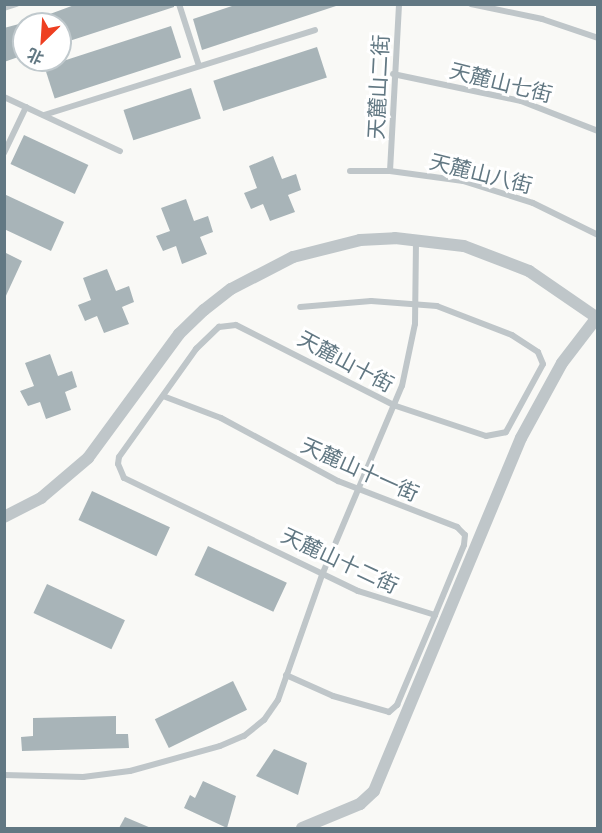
<!DOCTYPE html>
<html>
<head>
<meta charset="utf-8">
<style>
  body { margin:0 }
  #map { position:relative; width:602px; height:833px; overflow:hidden; background:#f9f9f6; font-family:"Open Sans","Noto Sans SC",sans-serif }
  div>[style] { position:absolute }
  .building>* { inset:0; background:#a8b4b8; transform-origin:0 0 }
  .lane>* { height:6px; margin:-3px; padding:0 3px; transform-origin:3px; border-radius:3px; background:#bfc6c9 }
  .street>* { height:12px; margin:-6px; padding:0 6px; transform-origin:6px; border-radius:6px; background:#bfc6c9 }
  span { translate:-50% -50%; white-space:nowrap; text-align:center; line-height:1.15; -webkit-text-stroke:6px #fff; paint-order:stroke }
  .street-label { font-size:21px; color:#627883 }
  .frame { position:absolute; inset:0; border:6px solid #627883; pointer-events:none }
  .north { position:absolute; left:12px; top:12px; width:60px; height:60px; box-sizing:border-box; background:#fff; border:2px solid #c0c9cd; border-radius:50%; rotate:205deg; font-size:16px; font-weight:700; line-height:24px; text-align:center; color:#627883 }
  .north::after { content:''; display:block; margin:auto; width:21px; height:27px; background:#ee3f21; clip-path:polygon(50% 0,100% 100%,50% 72%,0 100%) }
</style>
</head>
<body>
<div id="map">
  <div class="building">
    <i style="clip-path:polygon(77px 4px,174px 4px,174px 7px,60px 44px,60px 24px,23px 24px)"></i>
    <i style="clip-path:polygon(238px 4px,336px 4px,336px 6px,202px 50px,193px 19px)"></i>
    <i style="clip-path:polygon(19px 24px,24px 55px,4px 62px,4px 28px)"></i>
    <i style="left:171px;top:26px;width:33px;height:133px;rotate:72deg"></i>
    <i style="left:317px;top:47px;width:32px;height:109px;rotate:72deg"></i>
    <i style="left:191px;top:88px;width:32px;height:71px;rotate:72deg"></i>
    <i style="left:24px;top:135px;width:71px;height:32px;rotate:25deg"></i>
    <i style="clip-path:polygon(273px 156px,282px 179px,296px 174px,301px 190px,288px 195px,295px 212px,270px 221px,263px 204px,251px 209px,244px 193px,257px 188px,249px 166px)"></i>
    <i style="clip-path:polygon(4px 194px,64px 222px,51px 251px,4px 229px)"></i>
    <i style="clip-path:polygon(186px 199px,194px 221px,208px 216px,213px 232px,200px 237px,207px 254px,182px 264px,176px 246px,163px 251px,156px 236px,170px 231px,161px 208px)"></i>
    <i style="clip-path:polygon(4px 252px,22px 261px,4px 300px)"></i>
    <i style="clip-path:polygon(107px 269px,116px 291px,129px 286px,134px 302px,122px 307px,129px 324px,104px 333px,97px 316px,85px 321px,78px 305px,91px 300px,83px 278px)"></i>
    <i style="clip-path:polygon(50px 354px,58px 376px,72px 371px,77px 387px,65px 392px,71px 410px,46px 419px,40px 402px,28px 406px,20px 391px,34px 386px,25px 363px)"></i>
    <i style="left:92px;top:491px;width:86px;height:32px;rotate:25deg"></i>
    <i style="left:208px;top:546px;width:87px;height:32px;rotate:25deg"></i>
    <i style="left:47px;top:584px;width:86px;height:32px;rotate:25deg"></i>
    <i style="left:233px;top:681px;width:32px;height:87px;rotate:64deg"></i>
    <i style="clip-path:polygon(116px 716px,116px 734px,128px 734px,129px 748px,22px 751px,21px 737px,33px 736px,33px 718px)"></i>
    <i style="clip-path:polygon(274px 749px,307px 763px,298px 795px,256px 776px)"></i>
    <i style="clip-path:polygon(203px 781px,236px 796px,227px 828px,184px 808px,190px 795px,195px 798px)"></i>
    <i style="clip-path:polygon(125px 817px,151px 828px,119px 828px)"></i>
  </div>
  <div class="lane">
    <i style="left:179px;top:4px;width:65px;rotate:72.1deg"></i>
    <i style="left:471px;top:4px;width:73px;rotate:11.9deg"></i>
    <i style="left:542px;top:19px;width:59px;rotate:18.7deg"></i>
    <i style="left:4px;top:8px;width:13px;rotate:-18deg"></i>
    <i style="left:393px;top:74px;width:131px;rotate:11.9deg"></i>
    <i style="left:521px;top:101px;width:83px;rotate:21.3deg"></i>
    <i style="left:4px;top:97px;width:128px;rotate:25deg"></i>
    <i style="left:44px;top:115px;width:284px;rotate:-17.4deg"></i>
    <i style="left:4px;top:153px;width:51px;rotate:-64.4deg"></i>
    <i style="left:350px;top:171px;width:40px"></i>
    <i style="left:390px;top:171px;width:74px;rotate:7.8deg"></i>
    <i style="left:463px;top:181px;width:73px;rotate:17.4deg"></i>
    <i style="left:533px;top:203px;width:72px;rotate:26.2deg"></i>
    <i style="left:390px;top:171px;width:167px;rotate:-86.9deg"></i>
    <i style="left:163px;top:396px;width:62px;rotate:20.8deg"></i>
    <i style="left:221px;top:418px;width:133px;rotate:28.3deg"></i>
    <i style="left:338px;top:481px;width:128px;rotate:21.1deg"></i>
    <i style="left:457px;top:527px;width:11px;rotate:45deg"></i>
    <i style="left:465px;top:535px;width:10px;rotate:96deg"></i>
    <i style="left:464px;top:545px;width:76px;rotate:112.5deg"></i>
    <i style="left:286px;top:675px;width:51px;rotate:24.1deg"></i>
    <i style="left:333px;top:696px;width:58px;rotate:15.9deg"></i>
    <i style="left:389px;top:712px;width:11px;rotate:-41deg"></i>
    <i style="left:397px;top:705px;width:98px;rotate:-67.1deg"></i>
    <i style="left:435px;top:615px;width:81px;rotate:-162.7deg"></i>
    <i style="left:358px;top:591px;width:260px;rotate:-154.2deg"></i>
    <i style="left:124px;top:478px;width:15px;rotate:-113deg"></i>
    <i style="left:118px;top:464px;width:7px;rotate:-82deg"></i>
    <i style="left:119px;top:457px;width:133px;rotate:-54.5deg"></i>
    <i style="left:196px;top:349px;width:32px;rotate:-44deg"></i>
    <i style="left:219px;top:327px;width:17px;rotate:-7deg"></i>
    <i style="left:236px;top:325px;width:179px;rotate:26.9deg"></i>
    <i style="left:396px;top:406px;width:95px;rotate:18.4deg"></i>
    <i style="left:486px;top:436px;width:20px;rotate:-11deg"></i>
    <i style="left:506px;top:432px;width:77px;rotate:-61.4deg"></i>
    <i style="left:543px;top:364px;width:13px;rotate:-113deg"></i>
    <i style="left:538px;top:352px;width:31px;rotate:-147deg"></i>
    <i style="left:512px;top:335px;width:80px;rotate:-158.9deg"></i>
    <i style="left:437px;top:306px;width:66px;rotate:-175.7deg"></i>
    <i style="left:371px;top:301px;width:71px;rotate:175.2deg"></i>
    <i style="left:4px;top:775px;width:79px;rotate:1.5deg"></i>
    <i style="left:83px;top:777px;width:47px;rotate:-7.3deg"></i>
    <i style="left:130px;top:771px;width:93px;rotate:-15.5deg"></i>
    <i style="left:220px;top:746px;width:26px;rotate:-23deg"></i>
    <i style="left:244px;top:736px;width:26px;rotate:-39deg"></i>
    <i style="left:264px;top:720px;width:24px;rotate:-55deg"></i>
    <i style="left:278px;top:700px;width:133px;rotate:-70.6deg"></i>
    <i style="left:322px;top:575px;width:205px;rotate:-67.1deg"></i>
    <i style="left:402px;top:386px;width:63px;rotate:-78.2deg"></i>
    <i style="left:415px;top:324px;width:84px;rotate:-89.3deg"></i>
  </div>
  <div class="street">
    <i style="left:4px;top:517px;width:42px;rotate:-27.2deg"></i>
    <i style="left:41px;top:498px;width:62px;rotate:-40.4deg"></i>
    <i style="left:88px;top:458px;width:154px;rotate:-53.7deg"></i>
    <i style="left:179px;top:334px;width:35px;rotate:-44deg"></i>
    <i style="left:204px;top:310px;width:34px;rotate:-38deg"></i>
    <i style="left:231px;top:289px;width:70px;rotate:-27.3deg"></i>
    <i style="left:293px;top:257px;width:69px;rotate:-14.2deg"></i>
    <i style="left:360px;top:240px;width:35px;rotate:-3deg"></i>
    <i style="left:395px;top:238px;width:69px;rotate:6.6deg"></i>
    <i style="left:464px;top:246px;width:70px;rotate:21deg"></i>
    <i style="left:529px;top:271px;width:81px;rotate:34.5deg"></i>
    <i style="left:302px;top:828px;width:63px;rotate:-22.5deg"></i>
    <i style="left:360px;top:804px;width:19px;rotate:-43deg"></i>
    <i style="left:374px;top:791px;width:382px;rotate:-67.4deg"></i>
    <i style="left:521px;top:438px;width:85px;rotate:-61.3deg"></i>
    <i style="left:562px;top:363px;width:59px;rotate:-52.5deg"></i>
  </div>
  <div class="street-label">
    <span style="left:501px;top:82px;rotate:14deg">天麓山七街</span>
    <span style="left:378px;top:87px;rotate:-87deg">天麓山二街</span>
    <span style="left:481px;top:173px;rotate:14deg">天麓山八街</span>
    <span style="left:346px;top:361px;rotate:28deg">天麓山十街</span>
    <span style="left:360px;top:469px;rotate:24deg">天麓山十一街</span>
    <span style="left:340px;top:560px;rotate:25deg">天麓山十二街</span>
  </div>
  <div class="frame"></div>
  <div class="north">北</div>
</div>
</body>
</html>
